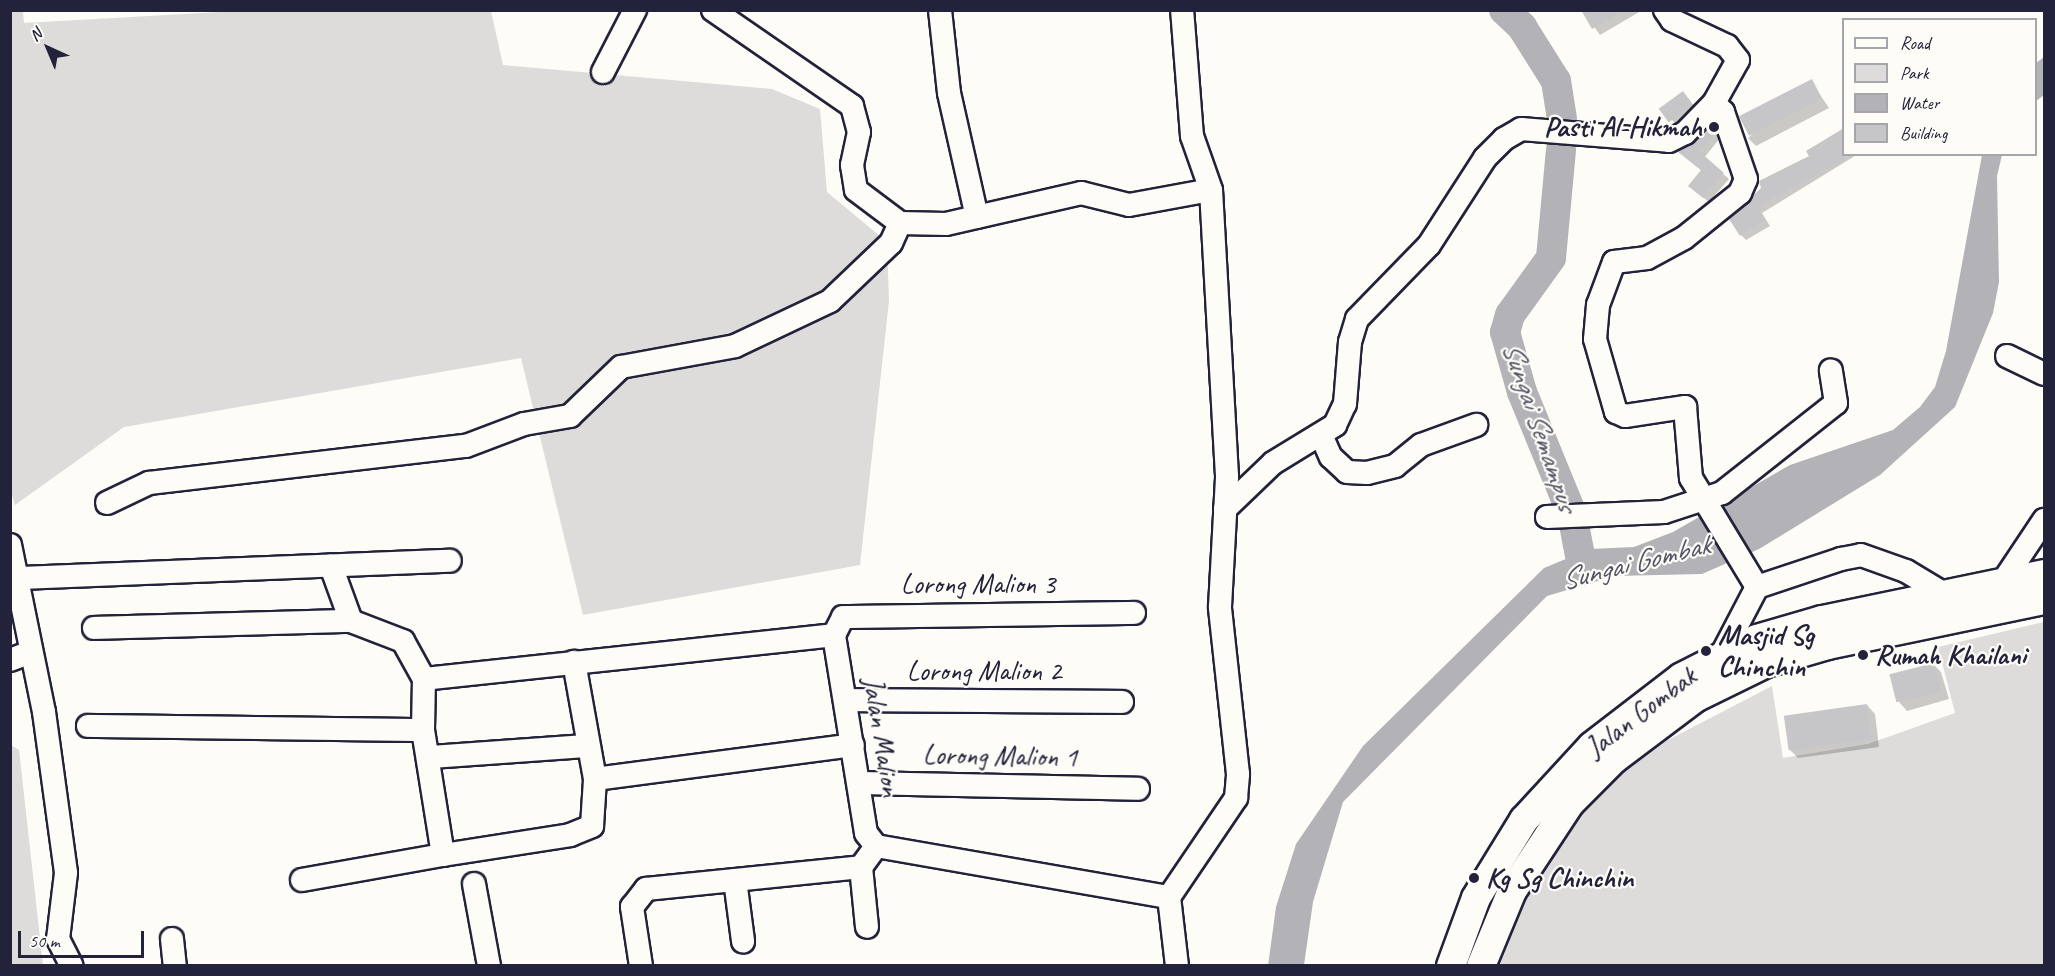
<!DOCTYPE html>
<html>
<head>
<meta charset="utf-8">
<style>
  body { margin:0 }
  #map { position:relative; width:2055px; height:976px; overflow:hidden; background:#fdfcf7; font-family:Caveat,sans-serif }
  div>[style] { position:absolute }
  .green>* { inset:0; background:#dddcdb }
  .water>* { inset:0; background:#b2b2b7 }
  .shadow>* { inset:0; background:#0003 }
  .river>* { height:30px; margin:-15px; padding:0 15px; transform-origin:15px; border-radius:15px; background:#b2b2b7 }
  .building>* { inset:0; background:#c6c6c8; transform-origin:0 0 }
  .roads { filter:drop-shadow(2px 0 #22223b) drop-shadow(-2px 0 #22223b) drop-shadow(0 2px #22223b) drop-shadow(0 -2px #22223b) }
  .minor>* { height:22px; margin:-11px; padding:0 11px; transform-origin:11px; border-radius:11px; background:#fdfcf7 }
  .major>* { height:28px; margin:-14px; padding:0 14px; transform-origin:14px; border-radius:14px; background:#fdfcf7 }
  .dots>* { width:16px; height:16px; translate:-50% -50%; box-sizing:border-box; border:3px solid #fdfcf7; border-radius:50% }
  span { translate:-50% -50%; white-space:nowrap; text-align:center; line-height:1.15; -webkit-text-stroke:4.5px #fdfcf7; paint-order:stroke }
  .poi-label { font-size:28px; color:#22223b; font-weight:700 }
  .right { translate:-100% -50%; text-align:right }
  .left { translate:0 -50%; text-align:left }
  .street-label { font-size:28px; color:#22223b }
  .water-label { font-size:30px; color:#545466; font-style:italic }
  .frame { position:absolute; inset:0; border:12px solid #22223b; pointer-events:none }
  .legend { position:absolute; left:1842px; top:18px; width:195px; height:138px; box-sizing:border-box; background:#fdfcf7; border:2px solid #a5a5ac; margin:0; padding:8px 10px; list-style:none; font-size:18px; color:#22223b }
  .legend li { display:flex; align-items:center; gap:12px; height:30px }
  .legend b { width:30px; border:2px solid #a5a5ac }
  .north { position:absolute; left:18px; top:18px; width:60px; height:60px; -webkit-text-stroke:4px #fdfcf7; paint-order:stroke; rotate:316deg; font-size:16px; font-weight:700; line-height:24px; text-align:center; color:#22223b }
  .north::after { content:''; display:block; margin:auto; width:21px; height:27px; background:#22223b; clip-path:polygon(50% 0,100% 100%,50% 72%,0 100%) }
  .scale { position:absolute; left:18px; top:931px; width:126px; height:27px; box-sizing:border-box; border:3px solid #22223b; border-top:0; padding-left:8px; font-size:18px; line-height:21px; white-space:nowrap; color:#22223b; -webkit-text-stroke:4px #fdfcf7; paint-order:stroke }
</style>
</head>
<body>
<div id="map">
  <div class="green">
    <i style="clip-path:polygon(256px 10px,491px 11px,503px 65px,772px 89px,820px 109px,827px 192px,887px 242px,889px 301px,860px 565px,583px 615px,521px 358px,124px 427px,15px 505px,10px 489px,10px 11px,23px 11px,24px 23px)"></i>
    <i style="clip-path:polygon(2044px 622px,2044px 965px,1492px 966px,1536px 877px,1594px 794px,1668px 740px,1772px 686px,1783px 758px,1868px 744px,1955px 713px,1938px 647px)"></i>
    <i style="clip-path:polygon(11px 745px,19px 750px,43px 965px,11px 965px)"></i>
  </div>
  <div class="water">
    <i style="clip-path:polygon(2044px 57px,2044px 95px,2036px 101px,2036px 63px)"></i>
    <i style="clip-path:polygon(1982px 155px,2002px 155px,1997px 176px,1999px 282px,1993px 313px,1955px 407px,1880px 475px,1759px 549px,1702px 574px,1614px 576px,1547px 596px,1343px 802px,1313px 902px,1304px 965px,1268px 966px,1276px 907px,1296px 844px,1363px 746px,1544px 568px,1590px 549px,1634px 547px,1673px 532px,1790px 465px,1893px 430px,1920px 407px,1935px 387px,1946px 351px)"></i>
  </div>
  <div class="shadow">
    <i style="clip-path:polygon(1583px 11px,1641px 11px,1600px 35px)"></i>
    <i style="clip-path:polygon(1811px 81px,1829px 108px,1756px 146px,1748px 138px)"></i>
    <i style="clip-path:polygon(1688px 98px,1697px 111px,1680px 128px,1664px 112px)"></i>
    <i style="clip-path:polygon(1713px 126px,1720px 138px,1704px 158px,1729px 179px,1709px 202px,1695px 191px,1702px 171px,1685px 157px)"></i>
    <i style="clip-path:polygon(1844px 154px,1858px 154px,1762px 213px,1770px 226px,1746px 240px,1741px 235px,1731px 219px)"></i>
    <i style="clip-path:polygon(1933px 664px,1941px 672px,1949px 699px,1907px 711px,1899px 702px)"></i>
    <i style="clip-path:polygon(1867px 705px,1875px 714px,1879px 747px,1798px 758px,1790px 750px)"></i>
  </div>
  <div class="river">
    <i style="left:1504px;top:10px;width:25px;rotate:43deg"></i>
    <i style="left:1522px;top:27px;width:64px;rotate:57.8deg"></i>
    <i style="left:1556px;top:81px;width:38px;rotate:81deg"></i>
    <i style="left:1561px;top:150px;width:108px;rotate:95.3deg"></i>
    <i style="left:1551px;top:258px;width:70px;rotate:125.7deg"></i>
    <i style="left:1510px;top:315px;width:18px;rotate:106deg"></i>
    <i style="left:1505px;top:332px;width:62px;rotate:74.2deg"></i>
    <i style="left:1522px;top:392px;width:132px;rotate:67.7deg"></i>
    <i style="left:1572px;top:514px;width:58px;rotate:79.1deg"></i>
  </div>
  <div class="building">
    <i style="clip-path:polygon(1581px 10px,1624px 10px,1592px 29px)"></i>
    <i style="left:1812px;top:79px;width:22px;height:82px;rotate:63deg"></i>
    <i style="left:1683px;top:91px;width:17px;height:30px;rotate:54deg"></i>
    <i style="clip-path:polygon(1713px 124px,1716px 133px,1700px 152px,1724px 173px,1703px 198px,1688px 186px,1701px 170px,1678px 152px)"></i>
    <i style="clip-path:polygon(1844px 128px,1844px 160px,1757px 207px,1765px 220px,1740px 236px,1729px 219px,1761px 188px,1759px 181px,1809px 156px,1806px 151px)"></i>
    <i style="left:1934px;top:663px;width:29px;height:46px;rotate:76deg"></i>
    <i style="left:1867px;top:704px;width:35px;height:84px;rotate:82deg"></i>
  </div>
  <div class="roads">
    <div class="minor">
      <i style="left:713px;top:10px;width:169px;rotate:34.6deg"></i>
      <i style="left:852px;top:106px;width:27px;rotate:75deg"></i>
      <i style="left:859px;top:132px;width:34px;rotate:102deg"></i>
      <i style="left:852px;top:165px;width:25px;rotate:81deg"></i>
      <i style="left:856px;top:190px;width:55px;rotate:36.9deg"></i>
      <i style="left:900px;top:223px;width:46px;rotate:1.2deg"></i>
      <i style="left:946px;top:224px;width:139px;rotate:-12.9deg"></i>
      <i style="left:1081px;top:193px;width:49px;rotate:14deg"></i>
      <i style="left:1129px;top:205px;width:83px;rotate:-10.4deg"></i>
      <i style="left:940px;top:10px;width:83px;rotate:83.8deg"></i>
      <i style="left:949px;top:93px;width:127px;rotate:77.3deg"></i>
      <i style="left:603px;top:72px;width:70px;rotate:-62.7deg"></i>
      <i style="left:1714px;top:103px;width:13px;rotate:45deg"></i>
      <i style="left:1723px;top:112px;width:71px;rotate:71.1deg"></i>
      <i style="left:1746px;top:179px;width:15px;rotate:113deg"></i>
      <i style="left:1740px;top:193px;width:72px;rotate:141.2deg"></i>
      <i style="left:1684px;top:238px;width:42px;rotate:151.6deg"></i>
      <i style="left:1647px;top:258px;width:33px;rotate:173deg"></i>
      <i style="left:1614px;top:262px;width:46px;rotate:110.4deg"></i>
      <i style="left:1598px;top:305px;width:34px;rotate:95deg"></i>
      <i style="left:1595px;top:339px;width:76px;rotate:74deg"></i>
      <i style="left:1616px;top:412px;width:10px;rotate:24deg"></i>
      <i style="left:1625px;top:416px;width:61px;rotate:-8.5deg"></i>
      <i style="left:1685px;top:407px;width:71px;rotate:85.2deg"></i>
      <i style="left:1691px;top:478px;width:127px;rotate:58.8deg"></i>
      <i style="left:2007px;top:356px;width:41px;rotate:25.9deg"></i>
      <i style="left:1321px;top:435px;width:24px;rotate:66deg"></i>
      <i style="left:1331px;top:457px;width:22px;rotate:43deg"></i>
      <i style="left:1347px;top:472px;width:20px;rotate:3deg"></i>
      <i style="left:1367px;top:473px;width:29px;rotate:-14deg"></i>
      <i style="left:1395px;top:466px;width:33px;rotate:-39deg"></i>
      <i style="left:1421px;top:445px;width:59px;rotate:-20deg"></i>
      <i style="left:107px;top:503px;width:47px;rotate:-25.5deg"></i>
      <i style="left:149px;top:483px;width:319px;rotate:-6.7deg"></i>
      <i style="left:466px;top:446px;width:62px;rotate:-20.8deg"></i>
      <i style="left:524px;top:424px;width:47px;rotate:-9.9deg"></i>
      <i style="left:570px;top:416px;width:71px;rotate:-43.9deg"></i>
      <i style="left:621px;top:367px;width:116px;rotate:-10.4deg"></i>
      <i style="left:735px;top:346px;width:105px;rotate:-25.3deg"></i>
      <i style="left:830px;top:301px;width:84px;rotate:-43.6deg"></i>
      <i style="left:891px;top:243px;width:22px;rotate:-66deg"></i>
      <i style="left:1225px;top:509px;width:66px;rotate:-43.8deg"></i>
      <i style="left:1273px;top:463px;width:73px;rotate:-31.5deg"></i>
      <i style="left:1335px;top:425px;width:23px;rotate:-65deg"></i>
      <i style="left:1345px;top:404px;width:62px;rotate:-85.4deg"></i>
      <i style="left:1350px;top:342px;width:24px;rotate:-73deg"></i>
      <i style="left:1357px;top:319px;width:103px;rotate:-45.8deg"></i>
      <i style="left:1429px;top:245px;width:103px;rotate:-57.2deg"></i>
      <i style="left:1485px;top:158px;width:27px;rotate:-45deg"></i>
      <i style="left:1504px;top:139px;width:20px;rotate:-30deg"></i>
      <i style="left:1521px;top:129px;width:148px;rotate:4.6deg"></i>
      <i style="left:1669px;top:141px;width:18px;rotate:-27deg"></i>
      <i style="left:1685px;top:133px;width:42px;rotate:-46deg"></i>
      <i style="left:1714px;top:103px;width:49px;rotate:-60.8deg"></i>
      <i style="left:1738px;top:60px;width:18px;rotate:-128deg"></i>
      <i style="left:1727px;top:46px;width:61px;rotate:-154.7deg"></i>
      <i style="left:1672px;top:20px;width:12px;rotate:-125deg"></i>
      <i style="left:1547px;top:517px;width:117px;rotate:-2.4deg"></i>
      <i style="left:1664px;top:512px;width:61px;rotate:-18.1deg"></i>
      <i style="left:1722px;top:493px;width:145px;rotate:-38.3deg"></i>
      <i style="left:1836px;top:403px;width:33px;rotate:-99deg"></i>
      <i style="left:10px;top:545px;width:170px;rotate:78.5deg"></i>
      <i style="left:44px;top:712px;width:162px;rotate:82.2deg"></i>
      <i style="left:66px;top:873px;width:66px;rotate:96.9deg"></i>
      <i style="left:58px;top:939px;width:30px;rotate:63deg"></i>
      <i style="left:19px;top:578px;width:431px;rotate:-2.3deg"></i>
      <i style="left:2002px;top:583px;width:76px;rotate:-56.3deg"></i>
      <i style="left:94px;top:628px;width:257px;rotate:-1.6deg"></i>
      <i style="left:351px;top:621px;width:59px;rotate:-110deg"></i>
      <i style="left:1722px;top:654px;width:76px;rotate:-62.4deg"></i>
      <i style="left:1757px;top:587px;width:89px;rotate:-18.4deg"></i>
      <i style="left:1841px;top:559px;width:20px;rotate:-11deg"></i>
      <i style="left:1861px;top:555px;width:48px;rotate:19.6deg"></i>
      <i style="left:1906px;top:571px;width:47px;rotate:31deg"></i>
      <i style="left:10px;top:660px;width:22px;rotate:-21deg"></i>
      <i style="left:424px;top:679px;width:412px;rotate:-6.1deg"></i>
      <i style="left:846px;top:700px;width:276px;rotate:0.4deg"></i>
      <i style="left:88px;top:726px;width:335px;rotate:0.7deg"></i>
      <i style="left:431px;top:757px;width:155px;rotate:-4.1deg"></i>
      <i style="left:595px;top:779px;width:260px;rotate:-7.5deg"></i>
      <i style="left:860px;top:783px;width:278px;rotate:1.2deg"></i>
      <i style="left:876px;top:846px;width:16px;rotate:-128deg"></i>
      <i style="left:866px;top:833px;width:201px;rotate:-99.2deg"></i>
      <i style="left:834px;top:635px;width:20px;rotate:-63deg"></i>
      <i style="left:843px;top:617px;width:291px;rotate:-0.8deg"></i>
      <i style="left:876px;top:846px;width:297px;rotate:9.9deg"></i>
      <i style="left:443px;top:855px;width:129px;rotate:-8.9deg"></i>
      <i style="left:570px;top:835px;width:24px;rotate:-22deg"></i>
      <i style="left:592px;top:826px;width:47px;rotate:-86.3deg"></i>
      <i style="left:595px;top:779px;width:119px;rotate:-100.2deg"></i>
      <i style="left:861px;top:867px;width:60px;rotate:84.3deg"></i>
      <i style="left:302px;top:880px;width:143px;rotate:-10.1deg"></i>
      <i style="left:443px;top:855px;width:127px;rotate:-99.1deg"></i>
      <i style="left:423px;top:730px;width:51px;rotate:-88.9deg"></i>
      <i style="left:424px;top:679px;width:43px;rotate:-118.9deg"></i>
      <i style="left:403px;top:641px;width:56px;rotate:-159deg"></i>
      <i style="left:735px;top:880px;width:62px;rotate:82.5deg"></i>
      <i style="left:474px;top:884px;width:83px;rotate:79.6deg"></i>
      <i style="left:172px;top:939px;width:27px;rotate:84deg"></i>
      <i style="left:641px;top:966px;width:60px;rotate:-98.7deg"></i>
      <i style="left:632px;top:907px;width:23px;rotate:-52deg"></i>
      <i style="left:646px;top:889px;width:216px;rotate:-5.8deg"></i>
      <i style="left:861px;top:867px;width:26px;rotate:-54deg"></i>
      <i style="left:1177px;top:966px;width:69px;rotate:-96.6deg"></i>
      <i style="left:1169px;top:897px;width:120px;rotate:-55.9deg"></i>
      <i style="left:1236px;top:798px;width:24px;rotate:-85deg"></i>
      <i style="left:1238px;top:774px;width:168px;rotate:-96.2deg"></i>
      <i style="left:1220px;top:607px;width:131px;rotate:-86.9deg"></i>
      <i style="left:1227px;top:476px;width:286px;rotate:-93.2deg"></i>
      <i style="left:1211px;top:190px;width:57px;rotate:-109.4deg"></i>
      <i style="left:1192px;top:136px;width:126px;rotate:-94.5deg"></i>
    </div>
    <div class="major">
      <i style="left:1451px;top:966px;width:72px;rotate:-69.8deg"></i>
      <i style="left:1476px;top:898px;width:92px;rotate:-58.4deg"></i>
      <i style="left:1524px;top:820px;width:100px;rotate:-47.4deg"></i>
      <i style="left:1592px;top:746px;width:113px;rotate:-37.5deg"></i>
      <i style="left:1682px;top:677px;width:84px;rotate:-26.9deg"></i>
      <i style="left:1757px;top:639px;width:68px;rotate:-16.3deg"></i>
      <i style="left:1822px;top:620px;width:227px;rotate:-11.7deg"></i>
      <i style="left:1481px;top:966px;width:81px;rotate:-67.5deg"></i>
      <i style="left:1512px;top:891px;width:105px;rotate:-56.6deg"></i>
      <i style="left:1570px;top:803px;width:62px;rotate:-45deg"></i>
      <i style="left:1614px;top:759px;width:101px;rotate:-37deg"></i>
      <i style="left:1695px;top:698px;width:79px;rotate:-26.2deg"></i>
      <i style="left:1766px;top:663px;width:65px;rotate:-16.2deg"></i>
      <i style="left:1828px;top:645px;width:221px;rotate:-11.8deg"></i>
    </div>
  </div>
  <div class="dots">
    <i style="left:1714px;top:127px;background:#22223b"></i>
    <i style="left:1706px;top:651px;background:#22223b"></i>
    <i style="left:1863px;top:655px;background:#22223b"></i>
    <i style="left:1474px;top:878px;background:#22223b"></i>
  </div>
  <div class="poi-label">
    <span class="right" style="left:1702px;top:127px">Pasti Al-Hikmah</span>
    <span class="left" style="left:1718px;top:651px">Masjid Sg<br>Chinchin</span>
    <span class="left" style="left:1875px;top:655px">Rumah Khailani</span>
    <span class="left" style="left:1486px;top:878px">Kg Sg Chinchin</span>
  </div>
  <div class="street-label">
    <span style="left:978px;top:584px">Lorong Malion 3</span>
    <span style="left:984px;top:671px">Lorong Malion 2</span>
    <span style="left:1641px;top:712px;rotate:-37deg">Jalan Gombak</span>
    <span style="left:882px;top:737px;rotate:81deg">Jalan Malion</span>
    <span style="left:1000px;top:756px;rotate:1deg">Lorong Malion 1</span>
  </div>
  <div class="water-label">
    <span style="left:1540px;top:426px;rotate:71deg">Sungai Semampus</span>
    <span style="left:1635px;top:562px;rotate:-14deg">Sungai Gombak</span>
  </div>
  <div class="frame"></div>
  <ul class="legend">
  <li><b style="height:8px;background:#fdfcf7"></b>Road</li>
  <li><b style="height:16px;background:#dddcdb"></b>Park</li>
  <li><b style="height:16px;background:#b2b2b7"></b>Water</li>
  <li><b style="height:16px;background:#c6c6c8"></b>Building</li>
  </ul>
  <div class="north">N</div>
  <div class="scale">50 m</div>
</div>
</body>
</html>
